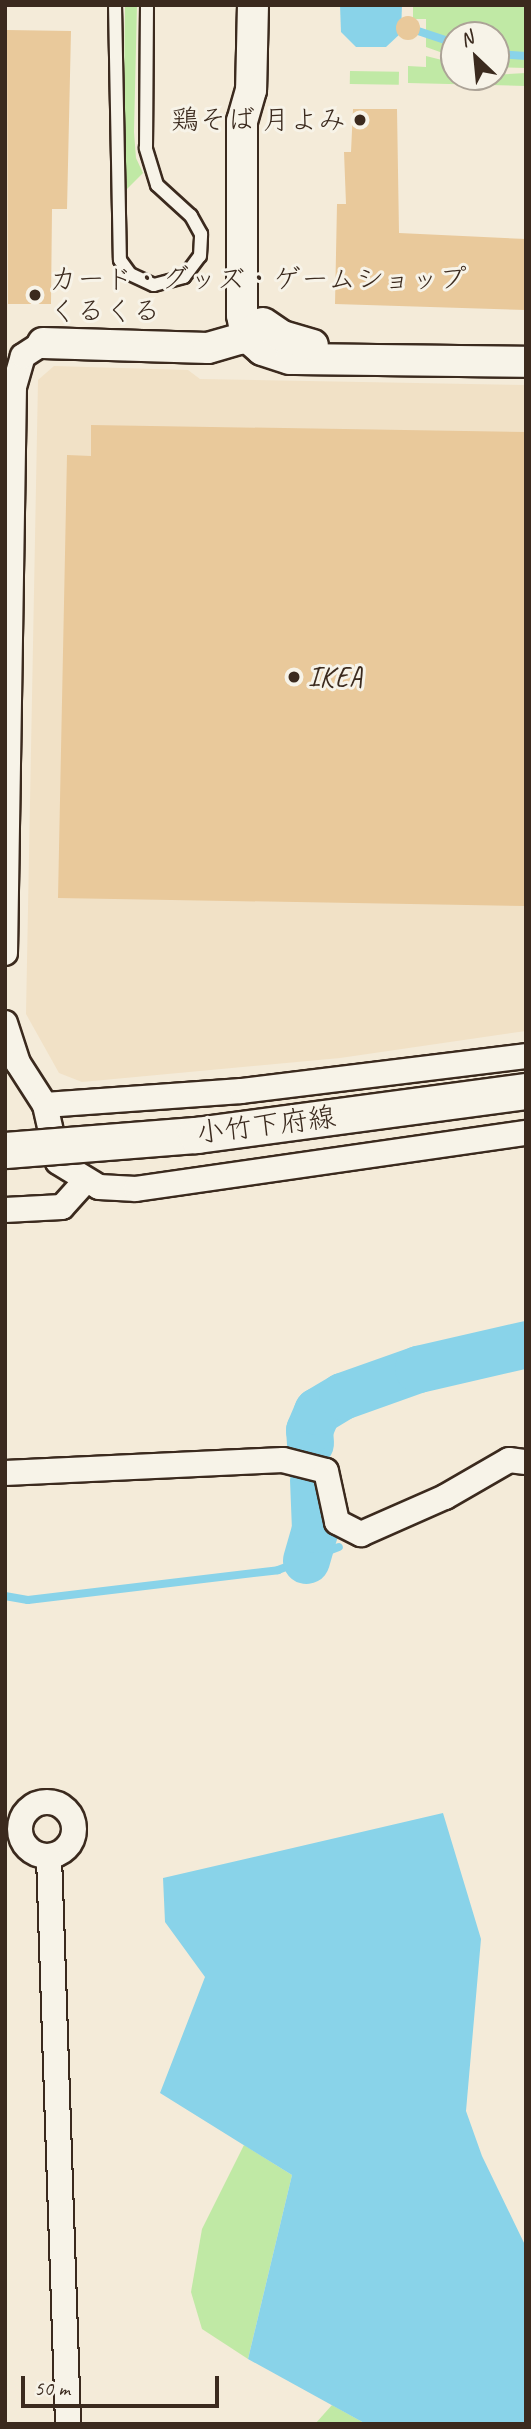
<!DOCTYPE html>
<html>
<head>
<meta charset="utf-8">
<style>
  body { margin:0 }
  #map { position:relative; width:531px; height:2429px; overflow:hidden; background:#f4ebd9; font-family:Caveat,"Klee One",sans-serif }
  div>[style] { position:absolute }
  .built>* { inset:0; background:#f1e1c6 }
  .green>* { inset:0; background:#c0e9a5; transform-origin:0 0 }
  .water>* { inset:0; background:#89d3e9 }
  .stream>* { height:8px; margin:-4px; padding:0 4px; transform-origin:4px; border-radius:4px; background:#89d3e9 }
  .river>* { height:47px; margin:-23.5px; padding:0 23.5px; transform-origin:23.5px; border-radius:23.5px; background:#89d3e9 }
  .building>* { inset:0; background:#e9c99b }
  .round { border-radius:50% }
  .roads { filter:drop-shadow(2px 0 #3b2a1e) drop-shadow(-2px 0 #3b2a1e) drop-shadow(0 2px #3b2a1e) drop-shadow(0 -2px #3b2a1e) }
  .service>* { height:12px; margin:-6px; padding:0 6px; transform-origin:6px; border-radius:6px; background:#f7f3e8 }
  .minor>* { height:24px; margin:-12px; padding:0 12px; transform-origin:12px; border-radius:12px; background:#f7f3e8 }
  .minor>.ring { margin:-12px; padding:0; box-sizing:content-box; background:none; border:24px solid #f7f3e8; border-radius:50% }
  .tertiary>* { height:30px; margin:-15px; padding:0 15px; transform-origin:15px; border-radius:15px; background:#f7f3e8 }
  .bridges { filter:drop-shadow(2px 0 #3b2a1e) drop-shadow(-2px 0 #3b2a1e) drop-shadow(0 2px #3b2a1e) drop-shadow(0 -2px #3b2a1e) }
  .secondary-bridge>* { height:35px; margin:-17.5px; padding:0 17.5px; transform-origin:17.5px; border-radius:17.5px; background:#f7f3e8 }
  .dots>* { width:19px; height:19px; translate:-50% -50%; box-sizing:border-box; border:4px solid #f7f3e8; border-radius:50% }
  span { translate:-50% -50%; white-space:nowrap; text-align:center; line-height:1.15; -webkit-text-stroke:6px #f7f3e8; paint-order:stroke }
  .poi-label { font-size:28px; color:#3b2a1e }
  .right { translate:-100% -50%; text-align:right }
  .left { translate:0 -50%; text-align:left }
  .street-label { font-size:28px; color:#3b2a1e }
  .frame { position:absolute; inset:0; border:7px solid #3b2a1e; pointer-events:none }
  .north { position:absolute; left:440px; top:21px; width:70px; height:70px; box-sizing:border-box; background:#f7f3e8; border:2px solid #aca397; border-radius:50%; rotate:334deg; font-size:19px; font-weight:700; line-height:28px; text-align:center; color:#3b2a1e }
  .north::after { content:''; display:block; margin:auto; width:24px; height:32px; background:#3b2a1e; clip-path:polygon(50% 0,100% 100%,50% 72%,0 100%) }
  .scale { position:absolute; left:21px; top:2376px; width:198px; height:32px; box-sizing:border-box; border:4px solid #3b2a1e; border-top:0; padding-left:9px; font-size:21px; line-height:24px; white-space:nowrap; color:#3b2a1e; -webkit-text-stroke:5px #f7f3e8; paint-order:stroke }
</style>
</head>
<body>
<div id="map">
  <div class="built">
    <i style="clip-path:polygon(54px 366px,188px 370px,200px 379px,526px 385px,526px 1031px,340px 1058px,82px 1082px,59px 1073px,26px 1014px,38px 380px)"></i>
  </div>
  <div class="green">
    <i style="clip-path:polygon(125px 5px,137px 5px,134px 132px,136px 158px,143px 173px,123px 193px)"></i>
    <i style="clip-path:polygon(413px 5px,526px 5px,526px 68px,496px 67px,496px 35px,454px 35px,454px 57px,426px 47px,426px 19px,413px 19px)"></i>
    <i style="clip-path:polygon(426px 56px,454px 63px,454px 77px,526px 73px,526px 86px,408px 83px,408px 66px,426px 67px)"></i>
    <i style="left:350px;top:71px;width:49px;height:13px;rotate:1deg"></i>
    <i style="clip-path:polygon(244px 2145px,292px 2175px,248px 2359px,202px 2329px,191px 2292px,202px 2229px)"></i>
    <i style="clip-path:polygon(332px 2405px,366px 2424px,315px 2424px)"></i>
  </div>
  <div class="water">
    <i style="clip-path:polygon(340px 5px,402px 5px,401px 33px,386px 47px,356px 47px,341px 32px)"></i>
    <i style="clip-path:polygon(443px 1813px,481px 1939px,466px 2111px,482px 2156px,526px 2247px,526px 2424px,366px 2424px,248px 2359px,292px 2175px,160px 2093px,205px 1977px,165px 1922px,163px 1878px)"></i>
  </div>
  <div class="stream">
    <i style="left:394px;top:23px;width:63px;rotate:18.4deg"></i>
    <i style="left:496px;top:54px;width:30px;rotate:4deg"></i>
    <i style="left:5px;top:1596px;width:23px;rotate:10deg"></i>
    <i style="left:28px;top:1600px;width:252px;rotate:-6.8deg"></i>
    <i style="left:278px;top:1570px;width:65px;rotate:-20.7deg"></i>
  </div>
  <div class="river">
    <i style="left:310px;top:1443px;width:13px;rotate:-94deg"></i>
    <i style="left:309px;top:1430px;width:21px;rotate:-67deg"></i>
    <i style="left:317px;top:1411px;width:29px;rotate:-31deg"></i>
    <i style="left:342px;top:1396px;width:81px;rotate:-19.6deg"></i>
    <i style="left:418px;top:1369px;width:111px;rotate:-13deg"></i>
    <i style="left:306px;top:1560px;width:32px;rotate:-74deg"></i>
    <i style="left:315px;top:1529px;width:49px;rotate:-92.3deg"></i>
  </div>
  <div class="building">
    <i class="round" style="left:396px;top:16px;width:24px;height:24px"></i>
    <i style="clip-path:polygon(7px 30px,71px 31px,67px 209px,52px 209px,51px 304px,8px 304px)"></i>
    <i style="clip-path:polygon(353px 109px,397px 109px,399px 233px,526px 239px,526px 310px,335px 304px,337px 204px,346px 204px,344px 152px,351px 152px)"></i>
    <i style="clip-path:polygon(91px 425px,526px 432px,526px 906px,58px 898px,67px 455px,91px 456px)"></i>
  </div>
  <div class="roads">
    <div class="service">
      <i style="left:115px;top:5px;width:255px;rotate:88.9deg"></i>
      <i style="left:120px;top:260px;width:17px;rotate:54deg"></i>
      <i style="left:130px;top:274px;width:26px;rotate:25deg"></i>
      <i style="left:154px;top:285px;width:31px;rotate:-15deg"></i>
      <i style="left:184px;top:277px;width:26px;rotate:-53deg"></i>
      <i style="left:200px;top:256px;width:22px;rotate:-87deg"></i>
      <i style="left:201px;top:234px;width:21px;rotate:-119deg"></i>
      <i style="left:191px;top:216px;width:46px;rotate:-137.6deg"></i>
      <i style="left:157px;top:185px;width:39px;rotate:-107deg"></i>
      <i style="left:146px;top:148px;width:143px;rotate:-89.6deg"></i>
    </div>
    <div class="minor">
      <i style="left:5px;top:953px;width:566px;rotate:-89.09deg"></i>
      <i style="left:14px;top:387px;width:32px;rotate:-74deg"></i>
      <i style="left:23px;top:356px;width:24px;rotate:-33deg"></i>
      <i style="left:5px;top:1023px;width:42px;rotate:72deg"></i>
      <i style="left:18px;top:1063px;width:50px;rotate:57.3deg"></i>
      <i style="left:45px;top:1105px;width:58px;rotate:77.2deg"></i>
      <i style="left:58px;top:1162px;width:48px;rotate:31.4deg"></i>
      <i style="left:99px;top:1187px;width:37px;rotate:3deg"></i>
      <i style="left:136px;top:1189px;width:394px;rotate:-8.2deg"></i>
      <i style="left:45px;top:1105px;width:197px;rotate:-4.1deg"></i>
      <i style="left:242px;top:1091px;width:286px;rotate:-7deg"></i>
      <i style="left:5px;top:1210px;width:57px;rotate:-3deg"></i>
      <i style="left:62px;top:1207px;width:36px;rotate:-48deg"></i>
      <i style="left:5px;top:1473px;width:278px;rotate:-2.7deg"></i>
      <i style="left:283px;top:1460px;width:44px;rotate:14.3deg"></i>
      <i style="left:326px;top:1471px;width:52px;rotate:77.8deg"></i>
      <i style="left:337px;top:1522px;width:27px;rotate:27deg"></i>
      <i style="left:361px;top:1534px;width:92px;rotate:-23.8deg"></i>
      <i style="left:445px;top:1497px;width:74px;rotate:-30deg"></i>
      <i style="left:509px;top:1460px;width:17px;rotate:7deg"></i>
      <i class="ring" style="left:20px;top:1802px;width:30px;height:30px"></i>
      <i style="left:49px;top:1856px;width:568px;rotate:88.08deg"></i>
    </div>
    <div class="tertiary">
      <i style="left:253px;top:5px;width:85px;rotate:91.3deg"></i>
      <i style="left:251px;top:90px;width:32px;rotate:106deg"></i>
      <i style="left:242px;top:121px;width:194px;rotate:90deg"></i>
      <i style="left:242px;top:315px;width:21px;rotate:79deg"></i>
      <i style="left:246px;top:336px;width:21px;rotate:41deg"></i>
      <i style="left:262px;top:350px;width:29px;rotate:18deg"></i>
      <i style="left:290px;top:359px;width:236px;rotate:0.7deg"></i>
      <i style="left:263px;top:323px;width:23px;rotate:34deg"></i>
      <i style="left:282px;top:336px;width:32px;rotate:16deg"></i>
      <i style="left:43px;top:343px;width:165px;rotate:1.7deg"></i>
      <i style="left:208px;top:348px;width:32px;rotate:-16deg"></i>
      <i style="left:239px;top:339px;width:26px;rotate:-32deg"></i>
    </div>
  </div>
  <div class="bridges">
    <div class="secondary-bridge">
      <i style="left:5px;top:1150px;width:192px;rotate:-4.5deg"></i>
      <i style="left:196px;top:1135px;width:333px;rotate:-7.6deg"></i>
    </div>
  </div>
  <div class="dots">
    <i style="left:360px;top:120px;background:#3b2a1e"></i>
    <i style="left:35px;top:295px;background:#3b2a1e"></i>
    <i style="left:294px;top:677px;background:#3b2a1e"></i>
  </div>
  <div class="poi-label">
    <span class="right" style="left:346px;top:120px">鶏そば 月よみ</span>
    <span class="left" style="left:49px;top:295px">カード・グッズ・ゲームショップ<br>くるくる</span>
    <span class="left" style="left:308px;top:677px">IKEA</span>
  </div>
  <div class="street-label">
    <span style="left:266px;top:1125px;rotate:-7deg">小竹下府線</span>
  </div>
  <div class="frame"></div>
  <div class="north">N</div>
  <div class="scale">50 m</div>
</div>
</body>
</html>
